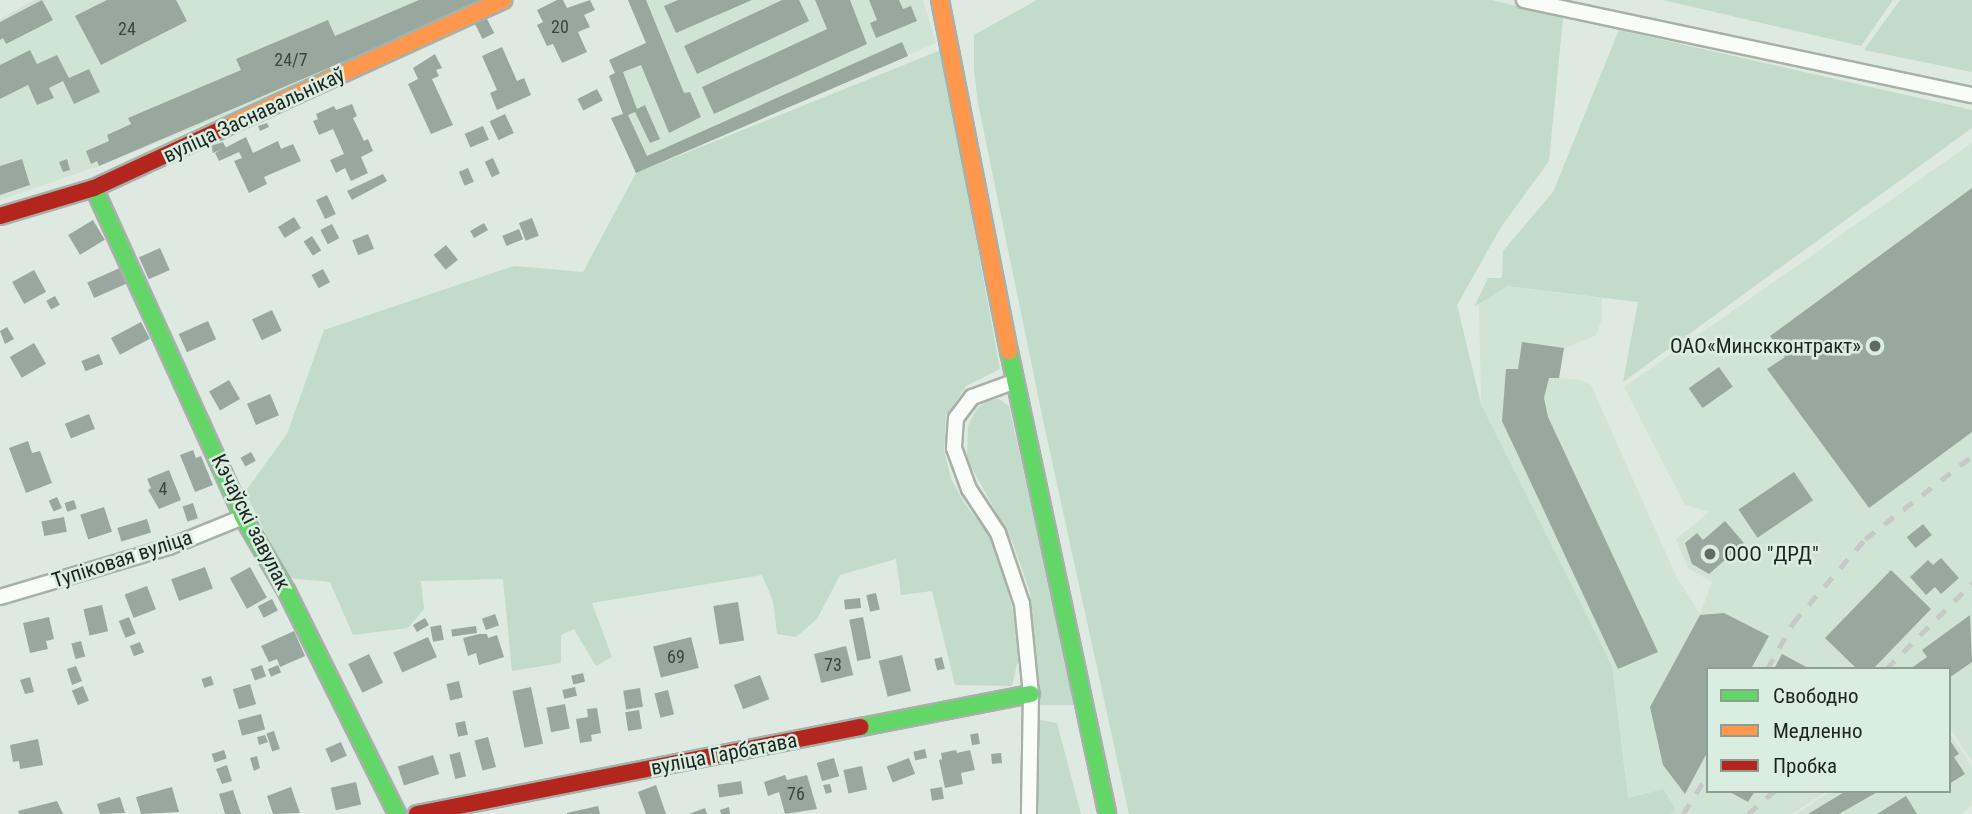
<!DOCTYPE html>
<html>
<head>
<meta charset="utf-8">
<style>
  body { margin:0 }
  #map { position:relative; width:1972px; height:814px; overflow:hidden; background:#dee9e1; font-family:"Roboto Condensed",sans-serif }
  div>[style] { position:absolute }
  .built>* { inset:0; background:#d0e4d6 }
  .green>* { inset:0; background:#c2dbca }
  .building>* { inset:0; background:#98a89e; transform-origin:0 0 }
  .roads { filter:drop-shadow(2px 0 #a7b0a9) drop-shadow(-2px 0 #a7b0a9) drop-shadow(0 2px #a7b0a9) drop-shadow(0 -2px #a7b0a9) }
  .street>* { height:14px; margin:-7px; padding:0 7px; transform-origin:7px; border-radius:7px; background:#fafcfa }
  .fast>* { height:16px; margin:-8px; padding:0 8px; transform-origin:8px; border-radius:8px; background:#63d668 }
  .slow>* { height:16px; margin:-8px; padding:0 8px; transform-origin:8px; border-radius:8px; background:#ff974d }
  .jam>* { height:16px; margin:-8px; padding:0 8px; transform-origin:8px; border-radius:8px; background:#b3261e }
  .rail>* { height:4.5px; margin-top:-2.25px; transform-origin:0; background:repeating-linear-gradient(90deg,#c5c9c7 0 12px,transparent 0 24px) }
  .dots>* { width:19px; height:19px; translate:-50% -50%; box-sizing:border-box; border:4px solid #d9eee0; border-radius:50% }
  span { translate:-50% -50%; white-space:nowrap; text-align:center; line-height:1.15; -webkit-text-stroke:5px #d9eee0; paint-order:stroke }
  .number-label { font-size:18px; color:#3c4640 }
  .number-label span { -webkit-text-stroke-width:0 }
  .street-label { font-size:21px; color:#1d2520 }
  .poi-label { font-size:21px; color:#1d2520 }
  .right { translate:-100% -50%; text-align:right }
  .left { translate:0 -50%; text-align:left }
  .legend { position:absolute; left:1706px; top:667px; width:245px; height:126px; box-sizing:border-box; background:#d9eee0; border:2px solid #8e9e93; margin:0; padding:9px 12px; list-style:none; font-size:21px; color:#1d2520 }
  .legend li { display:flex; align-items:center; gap:14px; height:35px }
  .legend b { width:35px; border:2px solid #8e9e93 }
</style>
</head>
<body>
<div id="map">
  <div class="built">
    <i style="clip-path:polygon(34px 0,492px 0,347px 66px,99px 166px,0 200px,0 19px)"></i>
    <i style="clip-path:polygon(628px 0,923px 0,936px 43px,636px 173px,611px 118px,623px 113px,609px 76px,615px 72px,609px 60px,646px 42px)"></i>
    <i style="clip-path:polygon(1972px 143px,1972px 761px,1949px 727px,1949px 669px,1843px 669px,1837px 661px,1842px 669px,1708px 669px,1708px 791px,1827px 791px,1792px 814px,1671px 814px,1676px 808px,1662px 789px,1628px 798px,1612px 666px,1481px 404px,1479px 301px,1507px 286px,1602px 298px,1602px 319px,1596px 335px,1564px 349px,1559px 378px,1580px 380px,1591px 385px,1676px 576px,1700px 614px,1712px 582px,1688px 568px,1676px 539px,1709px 512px,1685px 505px,1624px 387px)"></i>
    <i style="clip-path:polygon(1949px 732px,1972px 767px,1972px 804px,1962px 814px,1796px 814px,1831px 791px,1949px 791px)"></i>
  </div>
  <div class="green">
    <i style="clip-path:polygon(1037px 0,1492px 0,1563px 18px,1549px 161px,1501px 227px,1457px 305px,1481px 404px,1612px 666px,1628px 798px,1663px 789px,1676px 809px,1671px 814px,1129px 814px,1043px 420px,978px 103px,974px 69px,974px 35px)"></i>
    <i style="clip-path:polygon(1663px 0,1893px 0,1861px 46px)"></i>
    <i style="clip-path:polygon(1900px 0,1972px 0,1972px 72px,1864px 50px)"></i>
    <i style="clip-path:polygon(1619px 30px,1972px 110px,1972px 128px,1623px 382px,1638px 302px,1507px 286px,1474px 307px,1488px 278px,1502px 278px,1503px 251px,1553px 192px)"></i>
    <i style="clip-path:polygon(941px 50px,1000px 369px,966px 386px,946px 415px,944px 450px,951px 479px,965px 504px,990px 536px,1009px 594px,1021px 647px,1012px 686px,955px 685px,932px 591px,901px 595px,896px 559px,840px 575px,817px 619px,796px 637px,777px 634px,773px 601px,762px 575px,592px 603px,612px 657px,596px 666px,574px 629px,561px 635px,561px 663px,512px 671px,503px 579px,421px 581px,424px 609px,408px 628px,353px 635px,330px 582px,288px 578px,245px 492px,287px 434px,324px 330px,514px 266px,583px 272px,636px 173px)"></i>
    <i style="clip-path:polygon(999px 399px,1009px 406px,1076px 705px,1038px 705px,1030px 592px,1013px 543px,967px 459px,968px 426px,977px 408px,988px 400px)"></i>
    <i style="clip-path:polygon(1040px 720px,1057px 723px,1081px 814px,1033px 814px,1033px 726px)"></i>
  </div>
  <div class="building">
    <i style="clip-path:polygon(42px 0,53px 20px,6px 44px,3px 38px,0 40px,0 22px)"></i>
    <i style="clip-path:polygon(107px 0,176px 0,187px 21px,101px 65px,75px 16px)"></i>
    <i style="clip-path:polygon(419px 0,488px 0,99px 166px,97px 161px,91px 164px,86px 151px,109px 141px,107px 135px,131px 124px,128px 118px,241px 70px,236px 59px,328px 20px,335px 36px)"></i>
    <i style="clip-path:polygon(557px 0,563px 0,567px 8px,590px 0,595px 10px,584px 15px,590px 27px,578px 32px,587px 52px,562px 63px,553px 44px,547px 46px,537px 25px,543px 22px,537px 10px)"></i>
    <i style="clip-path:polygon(628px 0,646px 0,684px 93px,690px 92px,701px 117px,669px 133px,641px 65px,623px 72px,637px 109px,645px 105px,660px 139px,650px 143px,635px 112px,628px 115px,647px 156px,902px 42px,908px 56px,636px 173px,611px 118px,623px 114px,609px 76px,615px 73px,609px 60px,646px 43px)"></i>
    <i style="clip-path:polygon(678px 0,752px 0,676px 33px,664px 6px)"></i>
    <i style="clip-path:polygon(782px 0,799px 0,809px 21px,697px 74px,684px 46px)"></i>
    <i style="clip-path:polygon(815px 0,850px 0,867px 44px,714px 114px,702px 87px,827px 29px)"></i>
    <i style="clip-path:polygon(869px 0,899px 0,903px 9px,911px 6px,917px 21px,876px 38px,870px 23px,877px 20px)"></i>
    <i style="left:486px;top:17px;width:18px;height:13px;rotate:63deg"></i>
    <i style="clip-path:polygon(502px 47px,517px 81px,524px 78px,531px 95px,497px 110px,490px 93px,497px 90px,482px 56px)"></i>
    <i style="clip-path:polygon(30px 50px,37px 64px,57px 55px,69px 78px,89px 69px,100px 92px,74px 104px,63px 81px,49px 88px,54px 98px,37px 105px,28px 85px,0 99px,0 65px)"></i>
    <i style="clip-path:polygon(435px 54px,442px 68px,436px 70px,439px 76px,432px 79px,453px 125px,431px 134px,408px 84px,418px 79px,413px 68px)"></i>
    <i style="left:597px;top:89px;width:13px;height:22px;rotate:63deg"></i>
    <i style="clip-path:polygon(352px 104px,357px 116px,353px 118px,364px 141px,368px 139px,373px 151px,361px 157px,368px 173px,351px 181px,345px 168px,336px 173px,330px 160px,344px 154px,333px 129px,319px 135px,313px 121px,318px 119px,316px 114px,334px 106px,336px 110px)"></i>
    <i style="left:505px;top:114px;width:21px;height:17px;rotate:65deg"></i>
    <i style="clip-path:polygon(267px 123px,269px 127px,260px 131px,258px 126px)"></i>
    <i style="left:483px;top:126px;width:15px;height:20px;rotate:67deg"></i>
    <i style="clip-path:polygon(246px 137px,253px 153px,278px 141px,281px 149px,293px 144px,301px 161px,264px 177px,267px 184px,249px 193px,234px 161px,242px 158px,239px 152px,219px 161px,215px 153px)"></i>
    <i style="clip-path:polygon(223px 142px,226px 148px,213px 153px,211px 146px)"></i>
    <i style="left:493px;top:158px;width:17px;height:9px;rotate:66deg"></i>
    <i style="clip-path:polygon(22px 159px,30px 185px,0 195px,0 166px)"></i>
    <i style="clip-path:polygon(67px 159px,70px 170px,63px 172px,59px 162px)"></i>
    <i style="left:468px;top:168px;width:15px;height:10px;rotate:67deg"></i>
    <i style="clip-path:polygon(383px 174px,387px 181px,352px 200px,347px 191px)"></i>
    <i style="clip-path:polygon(1972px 188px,1972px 432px,1869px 508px,1767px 369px,1785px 357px,1770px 336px)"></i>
    <i style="left:327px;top:195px;width:21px;height:12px;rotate:65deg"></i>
    <i style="left:294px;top:217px;width:13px;height:19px;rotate:58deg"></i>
    <i style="left:532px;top:218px;width:19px;height:14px;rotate:69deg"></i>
    <i style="left:93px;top:220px;width:23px;height:29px;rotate:59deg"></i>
    <i style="left:484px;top:223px;width:8px;height:16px;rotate:60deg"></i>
    <i style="left:332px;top:224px;width:16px;height:13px;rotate:63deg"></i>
    <i style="left:519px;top:229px;width:11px;height:18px;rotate:68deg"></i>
    <i style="left:368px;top:234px;width:16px;height:17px;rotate:68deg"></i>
    <i style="left:312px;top:236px;width:17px;height:10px;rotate:57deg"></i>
    <i style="left:446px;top:245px;width:19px;height:16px;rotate:51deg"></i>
    <i style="left:160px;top:248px;width:24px;height:23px;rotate:66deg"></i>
    <i style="left:122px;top:267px;width:17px;height:38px;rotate:66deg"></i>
    <i style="left:323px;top:269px;width:15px;height:13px;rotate:62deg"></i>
    <i style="left:34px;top:270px;width:25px;height:25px;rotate:61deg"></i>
    <i style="left:55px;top:296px;width:10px;height:10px;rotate:61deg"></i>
    <i style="left:272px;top:310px;width:23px;height:22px;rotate:65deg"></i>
    <i style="left:208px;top:321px;width:20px;height:32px;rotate:66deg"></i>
    <i style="left:141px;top:322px;width:19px;height:34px;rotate:62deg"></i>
    <i style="clip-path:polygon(7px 327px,14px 339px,5px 344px,0 331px)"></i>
    <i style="clip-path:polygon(1522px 342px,1564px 348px,1559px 378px,1549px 378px,1544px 398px,1548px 417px,1658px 652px,1618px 669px,1502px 421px,1506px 369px,1518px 369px)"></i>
    <i style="left:34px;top:343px;width:24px;height:28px;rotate:60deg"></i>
    <i style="left:99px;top:354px;width:11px;height:19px;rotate:68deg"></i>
    <i style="left:1719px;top:367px;width:24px;height:37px;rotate:55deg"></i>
    <i style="left:229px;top:380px;width:22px;height:23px;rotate:60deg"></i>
    <i style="left:270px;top:394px;width:23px;height:25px;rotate:67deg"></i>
    <i style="left:89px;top:414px;width:16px;height:26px;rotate:68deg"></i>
    <i style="clip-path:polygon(28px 441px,32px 453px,40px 451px,52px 483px,26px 493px,9px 448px)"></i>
    <i style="clip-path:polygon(193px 450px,196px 458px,201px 456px,213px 485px,195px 492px,180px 455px)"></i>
    <i style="left:251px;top:452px;width:10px;height:12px;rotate:61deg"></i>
    <i style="clip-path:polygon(169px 470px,181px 500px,159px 509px,148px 490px,151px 488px,147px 479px)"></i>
    <i style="left:1794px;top:472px;width:34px;height:67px;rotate:56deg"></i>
    <i style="left:57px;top:497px;width:12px;height:9px;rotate:66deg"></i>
    <i style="left:74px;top:500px;width:9px;height:10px;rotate:72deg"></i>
    <i style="left:193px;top:503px;width:16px;height:11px;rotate:72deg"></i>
    <i style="left:104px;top:507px;width:26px;height:25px;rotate:72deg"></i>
    <i style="left:64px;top:517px;width:15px;height:23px;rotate:79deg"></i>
    <i style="left:147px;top:519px;width:14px;height:31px;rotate:73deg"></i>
    <i style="clip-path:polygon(1725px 521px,1744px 543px,1709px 574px,1692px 564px,1685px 543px,1697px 533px,1703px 540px)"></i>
    <i style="left:1923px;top:524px;width:14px;height:21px;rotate:51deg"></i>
    <i style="clip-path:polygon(1941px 558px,1959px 578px,1941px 594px,1935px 587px,1926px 595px,1910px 577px,1928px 560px,1933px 565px)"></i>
    <i style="left:205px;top:567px;width:23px;height:36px;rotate:70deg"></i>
    <i style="left:250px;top:567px;width:35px;height:23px;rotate:61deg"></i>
    <i style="clip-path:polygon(1891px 570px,1931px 609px,1873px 669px,1857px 669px,1825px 638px)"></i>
    <i style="left:147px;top:586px;width:25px;height:24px;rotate:69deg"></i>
    <i style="left:876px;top:593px;width:17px;height:10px;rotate:77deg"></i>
    <i style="left:860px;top:598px;width:10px;height:16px;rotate:84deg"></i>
    <i style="left:272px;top:599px;width:13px;height:16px;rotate:63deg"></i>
    <i style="left:738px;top:602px;width:39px;height:25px;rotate:81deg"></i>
    <i style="left:102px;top:605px;width:27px;height:19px;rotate:77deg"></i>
    <i style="clip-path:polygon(1724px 613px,1769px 636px,1751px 669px,1708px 669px,1708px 751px,1685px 794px,1663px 765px,1650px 707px,1700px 615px)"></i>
    <i style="left:495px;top:614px;width:12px;height:14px;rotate:70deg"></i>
    <i style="clip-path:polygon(1970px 615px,1972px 662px,1949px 678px,1949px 669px,1910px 669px,1927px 657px,1922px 650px)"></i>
    <i style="clip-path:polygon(49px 617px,54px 639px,46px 641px,48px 649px,30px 653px,23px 623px)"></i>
    <i style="left:129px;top:617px;width:18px;height:11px;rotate:68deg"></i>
    <i style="left:863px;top:617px;width:42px;height:14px;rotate:79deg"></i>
    <i style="left:425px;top:618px;width:8px;height:14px;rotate:60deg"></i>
    <i style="left:441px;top:625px;width:15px;height:11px;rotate:79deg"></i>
    <i style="left:476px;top:626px;width:7px;height:25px;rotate:82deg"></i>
    <i style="clip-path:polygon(294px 631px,305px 656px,280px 667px,277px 659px,269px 662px,261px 646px)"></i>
    <i style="clip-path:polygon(479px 634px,487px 634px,488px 638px,497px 635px,504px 657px,479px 665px,476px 653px,468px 656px,463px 638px)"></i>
    <i style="left:428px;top:637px;width:22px;height:38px;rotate:66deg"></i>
    <i style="left:691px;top:637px;width:32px;height:39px;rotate:76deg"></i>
    <i style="left:81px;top:641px;width:16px;height:10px;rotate:75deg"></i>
    <i style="left:140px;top:642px;width:11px;height:11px;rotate:68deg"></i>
    <i style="left:846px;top:646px;width:30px;height:33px;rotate:76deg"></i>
    <i style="left:369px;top:654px;width:32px;height:23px;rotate:64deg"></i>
    <i style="clip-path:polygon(1782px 654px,1810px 669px,1774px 669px)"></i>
    <i style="left:902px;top:655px;width:37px;height:24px;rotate:76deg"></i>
    <i style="left:942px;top:657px;width:12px;height:8px;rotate:76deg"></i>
    <i style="left:262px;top:665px;width:12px;height:12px;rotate:70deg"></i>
    <i style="left:278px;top:665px;width:8px;height:11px;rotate:67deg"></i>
    <i style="clip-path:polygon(76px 666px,82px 681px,72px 685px,67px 669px)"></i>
    <i style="left:583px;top:673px;width:9px;height:12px;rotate:77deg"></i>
    <i style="left:760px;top:675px;width:26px;height:28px;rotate:69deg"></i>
    <i style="left:211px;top:676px;width:9px;height:10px;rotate:72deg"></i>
    <i style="clip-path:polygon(30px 677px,34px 692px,25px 694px,20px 680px)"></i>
    <i style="left:459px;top:681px;width:17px;height:13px;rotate:77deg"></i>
    <i style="left:250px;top:684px;width:21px;height:18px;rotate:73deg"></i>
    <i style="left:83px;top:686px;width:16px;height:12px;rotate:68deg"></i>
    <i style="left:531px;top:687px;width:58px;height:19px;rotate:78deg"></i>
    <i style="left:575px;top:687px;width:9px;height:13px;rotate:77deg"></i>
    <i style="left:640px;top:688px;width:19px;height:17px;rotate:81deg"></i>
    <i style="left:668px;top:690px;width:25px;height:14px;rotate:76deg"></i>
    <i style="left:565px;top:704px;width:25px;height:19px;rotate:79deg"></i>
    <i style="clip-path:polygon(597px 708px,601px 733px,591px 735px,592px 741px,580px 743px,576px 719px,588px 717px,587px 709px)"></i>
    <i style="left:639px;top:710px;width:19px;height:14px;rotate:81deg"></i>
    <i style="left:261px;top:714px;width:16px;height:24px;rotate:75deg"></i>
    <i style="left:465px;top:721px;width:14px;height:10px;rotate:78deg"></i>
    <i style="left:274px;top:731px;width:19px;height:8px;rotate:72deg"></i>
    <i style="left:978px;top:733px;width:11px;height:8px;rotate:80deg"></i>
    <i style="clip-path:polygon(265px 735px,268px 742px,259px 745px,257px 737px)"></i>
    <i style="left:488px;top:737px;width:31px;height:14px;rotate:75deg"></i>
    <i style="clip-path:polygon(38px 739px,43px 765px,20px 769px,19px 761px,13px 762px,10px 745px)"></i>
    <i style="clip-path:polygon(1949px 739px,1959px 754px,1954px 757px,1965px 774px,1949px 784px)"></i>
    <i style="left:341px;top:742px;width:15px;height:17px;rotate:67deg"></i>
    <i style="left:925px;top:749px;width:9px;height:12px;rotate:77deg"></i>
    <i style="left:224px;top:750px;width:9px;height:13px;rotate:72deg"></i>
    <i style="clip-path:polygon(956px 750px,957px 753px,970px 750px,975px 770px,961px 773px,963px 784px,945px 788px,939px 760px,942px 759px,941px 753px)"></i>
    <i style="left:460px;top:752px;width:25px;height:11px;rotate:76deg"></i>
    <i style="left:1001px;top:753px;width:10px;height:10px;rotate:84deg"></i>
    <i style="left:433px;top:755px;width:20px;height:37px;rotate:72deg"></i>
    <i style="clip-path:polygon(257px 756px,260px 768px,254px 771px,250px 758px)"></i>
    <i style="left:834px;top:758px;width:19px;height:18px;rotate:74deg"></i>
    <i style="left:909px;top:758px;width:17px;height:24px;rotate:69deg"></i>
    <i style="clip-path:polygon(227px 765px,232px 781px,222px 784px,216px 769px)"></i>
    <i style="left:862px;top:766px;width:24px;height:19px;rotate:78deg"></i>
    <i style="clip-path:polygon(785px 775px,787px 780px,807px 775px,817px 809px,785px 814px,779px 792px,768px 796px,764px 782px)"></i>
    <i style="left:741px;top:781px;width:13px;height:24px;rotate:81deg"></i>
    <i style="left:356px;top:782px;width:23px;height:26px;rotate:77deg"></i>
    <i style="clip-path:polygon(830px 784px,832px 792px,826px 794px,823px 785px)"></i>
    <i style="clip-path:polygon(656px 785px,666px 814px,646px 814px,638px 792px)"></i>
    <i style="clip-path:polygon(172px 787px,179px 812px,141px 814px,136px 797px)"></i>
    <i style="clip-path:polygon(291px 787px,300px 813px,273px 814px,267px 796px)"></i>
    <i style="left:942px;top:787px;width:12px;height:12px;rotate:81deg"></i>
    <i style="clip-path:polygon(233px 790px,241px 814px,225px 814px,219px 794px)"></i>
    <i style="clip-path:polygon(1728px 791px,1755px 791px,1748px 802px)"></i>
    <i style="clip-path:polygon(1846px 791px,1879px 791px,1839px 814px,1808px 814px)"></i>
    <i style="clip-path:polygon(1906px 796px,1917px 814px,1877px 814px)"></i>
    <i style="clip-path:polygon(120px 797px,125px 813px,100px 814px,97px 804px)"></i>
    <i style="clip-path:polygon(57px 801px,63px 814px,19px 814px,18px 811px)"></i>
    <i style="clip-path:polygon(598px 806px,600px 814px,567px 814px,567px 813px)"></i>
    <i style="clip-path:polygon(729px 807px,730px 814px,721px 814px,720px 810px)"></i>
    <i style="clip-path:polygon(705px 808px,707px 814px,689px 814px)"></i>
  </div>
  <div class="roads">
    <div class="street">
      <i style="left:1524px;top:0;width:458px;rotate:12deg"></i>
      <i style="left:1016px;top:381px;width:47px;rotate:160deg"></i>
      <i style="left:972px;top:397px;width:26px;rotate:127deg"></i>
      <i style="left:956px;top:418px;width:30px;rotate:94deg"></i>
      <i style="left:954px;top:448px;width:44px;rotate:69.9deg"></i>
      <i style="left:969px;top:489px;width:53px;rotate:56.6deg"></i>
      <i style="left:998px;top:533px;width:75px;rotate:71.3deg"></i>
      <i style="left:1022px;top:604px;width:90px;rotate:84.3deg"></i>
      <i style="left:1031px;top:694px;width:120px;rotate:91deg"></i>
      <i style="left:0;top:597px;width:176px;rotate:-16.5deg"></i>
      <i style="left:169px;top:547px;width:80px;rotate:-22.1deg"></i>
    </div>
    <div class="fast">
      <i style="left:94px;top:188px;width:361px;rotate:65.6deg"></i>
      <i style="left:243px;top:517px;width:87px;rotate:59.6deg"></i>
      <i style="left:287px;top:592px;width:248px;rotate:63.6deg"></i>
      <i style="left:1009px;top:351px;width:473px;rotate:78deg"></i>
      <i style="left:861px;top:727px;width:173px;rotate:-11deg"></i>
    </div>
    <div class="slow">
      <i style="left:940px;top:0;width:358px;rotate:78.9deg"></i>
      <i style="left:226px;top:127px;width:305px;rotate:-24.6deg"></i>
    </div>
    <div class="jam">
      <i style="left:0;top:216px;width:98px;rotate:-16.6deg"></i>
      <i style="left:94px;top:188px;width:145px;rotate:-24.8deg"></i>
      <i style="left:417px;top:814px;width:452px;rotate:-11.1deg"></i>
    </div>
  </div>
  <div class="rail">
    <i style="left:1767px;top:669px;width:53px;rotate:-60.5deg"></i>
    <i style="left:1793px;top:623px;width:111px;rotate:-49.4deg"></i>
    <i style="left:1865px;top:539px;width:135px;rotate:-37.8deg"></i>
    <i style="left:1886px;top:669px;width:122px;rotate:-45deg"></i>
    <i style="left:1683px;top:814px;width:47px;rotate:-58deg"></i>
    <i style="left:1748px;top:814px;width:35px;rotate:-41deg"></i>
  </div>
  <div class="dots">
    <i style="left:1875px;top:346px;background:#616a64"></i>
    <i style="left:1710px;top:554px;background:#616a64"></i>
  </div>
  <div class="number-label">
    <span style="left:560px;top:27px">20</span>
    <span style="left:127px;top:29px">24</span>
    <span style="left:291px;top:60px">24/7</span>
    <span style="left:163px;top:489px">4</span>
    <span style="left:676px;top:657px">69</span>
    <span style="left:833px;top:665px">73</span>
    <span style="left:796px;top:794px">76</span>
  </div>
  <div class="street-label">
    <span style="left:254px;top:115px;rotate:-25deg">вуліца Заснавальнікаў</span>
    <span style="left:251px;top:522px;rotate:63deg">Кэчаўскі завулак</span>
    <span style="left:122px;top:559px;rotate:-18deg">Тупіковая вуліца</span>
    <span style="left:724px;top:754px;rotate:-11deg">вуліца Гарбатава</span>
  </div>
  <div class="poi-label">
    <span class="right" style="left:1861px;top:346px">ОАО«Минскконтракт»</span>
    <span class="left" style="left:1724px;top:554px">ООО "ДРД"</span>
  </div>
  <ul class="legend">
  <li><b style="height:9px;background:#63d668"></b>Свободно</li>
  <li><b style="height:9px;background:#ff974d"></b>Медленно</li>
  <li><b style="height:9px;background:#b3261e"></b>Пробка</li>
  </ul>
</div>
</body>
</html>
